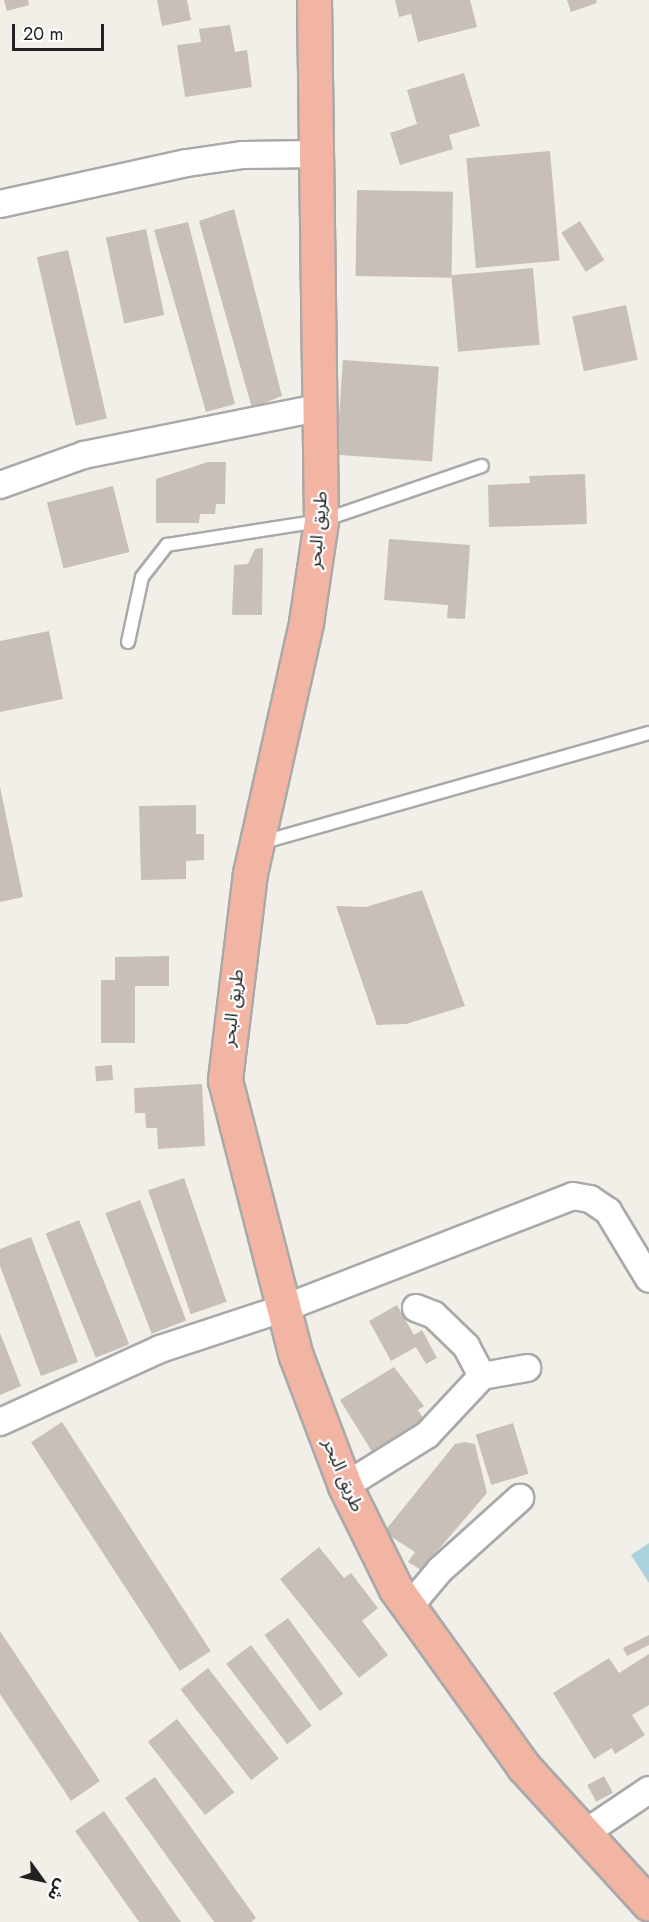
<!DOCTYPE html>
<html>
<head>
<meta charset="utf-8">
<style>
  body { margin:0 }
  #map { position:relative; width:649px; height:1922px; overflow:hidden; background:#f2efe9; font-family:Jost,"Noto Sans Arabic",sans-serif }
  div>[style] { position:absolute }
  .water>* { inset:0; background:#aad3df }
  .building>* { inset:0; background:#c7bfb8; transform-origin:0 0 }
  .roads { filter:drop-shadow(2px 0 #a9a9a9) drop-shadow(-2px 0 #a9a9a9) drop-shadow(0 2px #a9a9a9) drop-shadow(0 -2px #a9a9a9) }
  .service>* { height:12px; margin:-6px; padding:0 6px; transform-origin:6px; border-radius:6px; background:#fff }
  .minor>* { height:26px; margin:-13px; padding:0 13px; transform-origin:13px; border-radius:13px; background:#fff }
  .trunk>* { height:33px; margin:-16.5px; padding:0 16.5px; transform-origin:16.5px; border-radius:16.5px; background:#f2b4a3 }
  span { translate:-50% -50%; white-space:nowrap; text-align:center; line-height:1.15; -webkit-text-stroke:4.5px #fff; paint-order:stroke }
  .street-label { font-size:18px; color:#222 }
  .north { position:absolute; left:12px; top:1850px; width:60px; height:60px; -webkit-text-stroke:4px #fff; paint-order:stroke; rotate:123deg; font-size:16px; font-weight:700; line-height:24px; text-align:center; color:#222 }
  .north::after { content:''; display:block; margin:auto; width:21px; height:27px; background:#222; clip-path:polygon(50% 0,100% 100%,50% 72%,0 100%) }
  .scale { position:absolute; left:12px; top:24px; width:92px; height:27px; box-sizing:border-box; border:3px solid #222; border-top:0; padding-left:8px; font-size:18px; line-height:21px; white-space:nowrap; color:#222; -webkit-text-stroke:4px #fff; paint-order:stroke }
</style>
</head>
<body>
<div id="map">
  <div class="water">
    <i style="clip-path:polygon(649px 1543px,649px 1583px,631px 1555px)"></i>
  </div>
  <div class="building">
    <i style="clip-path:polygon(4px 0,28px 0,29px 5px,7px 11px)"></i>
    <i style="clip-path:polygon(157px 0,187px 0,191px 20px,162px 26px)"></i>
    <i style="clip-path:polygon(395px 0,470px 0,477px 27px,418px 42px,411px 14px,399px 17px)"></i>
    <i style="clip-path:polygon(567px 0,596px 0,597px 3px,571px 12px)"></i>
    <i style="clip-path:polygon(230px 25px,235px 52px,247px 50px,252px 87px,185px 97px,177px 45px,201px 42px,199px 29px)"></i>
    <i style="clip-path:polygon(464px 73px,480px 126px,449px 135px,453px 149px,400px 165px,390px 133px,417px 124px,407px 90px)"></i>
    <i style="left:550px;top:151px;width:110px;height:84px;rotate:85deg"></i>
    <i style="left:357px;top:190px;width:96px;height:86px;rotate:1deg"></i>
    <i style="clip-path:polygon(234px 209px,282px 396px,252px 408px,199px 221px)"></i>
    <i style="left:580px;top:221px;width:46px;height:22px;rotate:58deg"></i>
    <i style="clip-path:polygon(188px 222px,235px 404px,206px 412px,154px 230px)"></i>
    <i style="left:146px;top:229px;width:88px;height:41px;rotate:78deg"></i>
    <i style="left:68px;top:250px;width:173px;height:32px;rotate:77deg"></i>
    <i style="left:533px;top:268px;width:77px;height:82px;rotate:85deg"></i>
    <i style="left:626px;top:305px;width:56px;height:55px;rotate:78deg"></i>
    <i style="left:343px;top:360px;width:96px;height:95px;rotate:4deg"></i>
    <i style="clip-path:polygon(208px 462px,226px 462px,225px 504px,216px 504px,215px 514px,200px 514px,199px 523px,156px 523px,156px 479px)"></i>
    <i style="clip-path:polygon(585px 474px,587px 524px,489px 527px,488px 485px,530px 483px,529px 476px)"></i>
    <i style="left:113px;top:486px;width:68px;height:68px;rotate:76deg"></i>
    <i style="clip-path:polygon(389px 539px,470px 545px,465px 619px,447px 618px,448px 605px,384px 600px)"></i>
    <i style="clip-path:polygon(263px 548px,262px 615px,232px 615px,234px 565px,248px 564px,255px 549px)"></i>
    <i style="clip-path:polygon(49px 631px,63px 699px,0 712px,0 641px)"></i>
    <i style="clip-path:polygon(0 787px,23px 897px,0 902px)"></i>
    <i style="clip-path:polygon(196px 805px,196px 834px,204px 834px,204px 860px,186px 861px,186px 879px,141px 880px,139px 806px)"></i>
    <i style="clip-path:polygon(422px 890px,465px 1006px,406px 1024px,377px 1025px,336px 906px,366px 907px)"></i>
    <i style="clip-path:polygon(169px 956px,169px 986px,135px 986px,135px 1043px,101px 1043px,101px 980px,115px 980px,115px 957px)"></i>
    <i style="left:112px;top:1065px;width:15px;height:17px;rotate:86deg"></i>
    <i style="clip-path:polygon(202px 1084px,205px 1146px,158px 1149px,157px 1128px,146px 1128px,145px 1113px,135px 1113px,134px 1088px)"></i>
    <i style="left:184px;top:1178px;width:131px;height:38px;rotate:71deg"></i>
    <i style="left:140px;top:1200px;width:129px;height:37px;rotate:69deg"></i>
    <i style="left:79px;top:1220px;width:134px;height:36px;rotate:68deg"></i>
    <i style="clip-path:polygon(31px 1237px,78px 1362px,41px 1376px,0 1266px,0 1249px)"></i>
    <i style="clip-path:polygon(397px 1305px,414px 1335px,422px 1330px,437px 1358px,426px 1364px,416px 1347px,391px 1361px,369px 1321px)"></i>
    <i style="clip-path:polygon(0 1333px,21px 1386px,0 1395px)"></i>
    <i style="clip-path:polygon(394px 1367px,424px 1406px,418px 1410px,426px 1423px,374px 1455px,340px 1400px)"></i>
    <i style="left:62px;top:1422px;width:273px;height:37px;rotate:57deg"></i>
    <i style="left:513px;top:1423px;width:53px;height:39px;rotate:73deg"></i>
    <i style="clip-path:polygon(465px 1442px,475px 1444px,487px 1493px,421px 1570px,408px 1562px,415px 1552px,384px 1532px,455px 1444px)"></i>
    <i style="clip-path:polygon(319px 1547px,344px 1578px,351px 1573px,378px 1608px,362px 1621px,388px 1655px,359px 1678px,280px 1579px)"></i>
    <i style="left:288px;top:1618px;width:94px;height:29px;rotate:54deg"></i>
    <i style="clip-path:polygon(0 1631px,100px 1781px,71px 1801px,0 1694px)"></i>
    <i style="clip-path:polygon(649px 1635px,649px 1645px,627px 1656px,623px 1648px)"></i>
    <i style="left:251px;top:1645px;width:101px;height:31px;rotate:53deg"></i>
    <i style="clip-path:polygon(649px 1654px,649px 1705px,632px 1715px,645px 1735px,615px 1754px,612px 1748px,594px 1759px,553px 1693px,609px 1658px,619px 1673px)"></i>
    <i style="left:208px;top:1668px;width:115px;height:35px;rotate:52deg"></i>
    <i style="left:177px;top:1719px;width:93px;height:37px;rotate:52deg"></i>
    <i style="left:604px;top:1776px;width:19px;height:19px;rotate:62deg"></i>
    <i style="clip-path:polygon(155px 1777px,256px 1918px,251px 1922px,214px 1922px,125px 1798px)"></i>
    <i style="clip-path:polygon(104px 1811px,181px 1922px,139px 1922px,75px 1831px)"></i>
  </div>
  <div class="roads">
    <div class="service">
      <i style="left:128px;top:642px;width:66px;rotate:-77.8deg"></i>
      <i style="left:142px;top:577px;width:41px;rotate:-52deg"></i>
      <i style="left:167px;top:545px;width:156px;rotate:-8.9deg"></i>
      <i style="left:321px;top:521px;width:170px;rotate:-18.9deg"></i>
      <i style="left:260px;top:843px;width:404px;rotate:-15.8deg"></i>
    </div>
    <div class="minor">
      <i style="left:0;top:204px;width:191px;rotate:-12.4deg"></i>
      <i style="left:187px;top:163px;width:57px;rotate:-8.1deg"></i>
      <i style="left:243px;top:155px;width:74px;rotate:-0.8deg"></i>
      <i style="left:0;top:485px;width:89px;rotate:-19.7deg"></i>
      <i style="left:84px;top:455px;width:243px;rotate:-11.4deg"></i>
      <i style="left:416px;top:1308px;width:19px;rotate:21deg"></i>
      <i style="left:434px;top:1315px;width:45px;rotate:44.1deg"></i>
      <i style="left:466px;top:1346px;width:34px;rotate:62deg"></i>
      <i style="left:0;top:1422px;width:176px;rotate:-24.5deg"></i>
      <i style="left:160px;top:1349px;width:128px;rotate:-18.2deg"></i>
      <i style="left:282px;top:1309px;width:312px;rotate:-21.2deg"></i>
      <i style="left:573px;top:1196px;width:17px;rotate:10deg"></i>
      <i style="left:590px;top:1199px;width:22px;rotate:34deg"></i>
      <i style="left:608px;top:1211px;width:79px;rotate:58.9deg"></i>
      <i style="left:345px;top:1486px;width:97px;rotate:-31.9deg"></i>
      <i style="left:427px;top:1435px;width:81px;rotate:-47deg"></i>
      <i style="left:482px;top:1376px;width:46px;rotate:-10.1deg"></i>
      <i style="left:409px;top:1607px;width:48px;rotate:-50deg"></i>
      <i style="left:440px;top:1570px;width:108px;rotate:-42deg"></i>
      <i style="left:585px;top:1833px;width:77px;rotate:-33.9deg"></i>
    </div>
    <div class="trunk">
      <i style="left:314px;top:0;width:521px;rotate:89.23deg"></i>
      <i style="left:321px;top:521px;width:103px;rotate:98.4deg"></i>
      <i style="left:306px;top:623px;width:256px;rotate:102.6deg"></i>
      <i style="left:250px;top:873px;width:209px;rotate:96.9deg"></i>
      <i style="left:225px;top:1080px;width:285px;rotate:75.6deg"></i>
      <i style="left:296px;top:1356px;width:139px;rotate:69.3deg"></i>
      <i style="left:345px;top:1486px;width:115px;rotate:63.7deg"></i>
      <i style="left:396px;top:1589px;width:219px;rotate:54.3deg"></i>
      <i style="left:524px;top:1767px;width:185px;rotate:47.6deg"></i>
    </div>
  </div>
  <div class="street-label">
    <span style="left:318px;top:530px;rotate:-85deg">طريق البحر</span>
    <span style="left:233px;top:1008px;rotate:-83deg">طريق البحر</span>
    <span style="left:343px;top:1475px;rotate:67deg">طريق البحر</span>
  </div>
  <div class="north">ش</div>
  <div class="scale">20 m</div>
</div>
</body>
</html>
